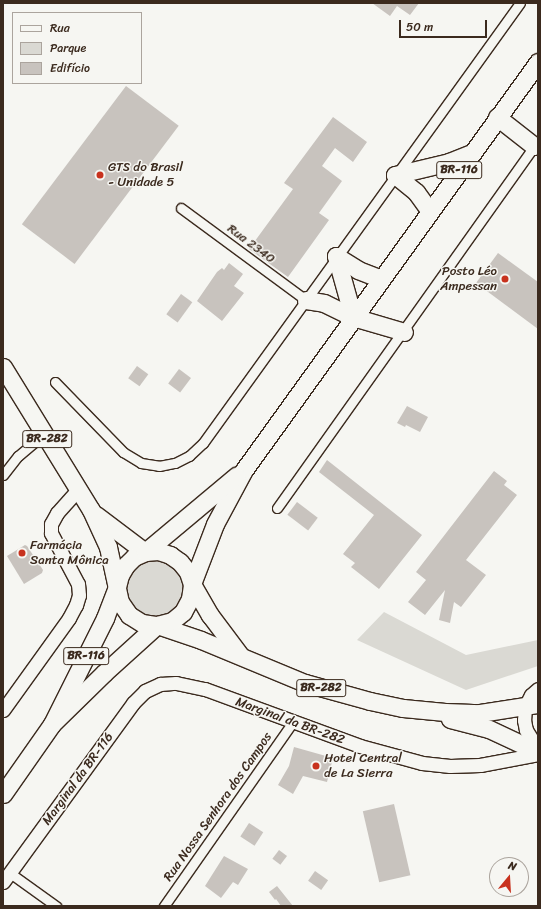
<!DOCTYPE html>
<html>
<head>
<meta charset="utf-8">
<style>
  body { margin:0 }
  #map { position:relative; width:541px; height:909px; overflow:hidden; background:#f6f6f2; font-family:Sriracha,sans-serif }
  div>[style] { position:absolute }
  .green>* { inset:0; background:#dad9d3 }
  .round { border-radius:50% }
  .building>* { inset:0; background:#c8c3be; transform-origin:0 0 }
  .roads { filter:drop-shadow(1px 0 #3b2a1e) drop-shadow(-1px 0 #3b2a1e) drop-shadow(0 1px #3b2a1e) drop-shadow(0 -1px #3b2a1e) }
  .street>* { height:9px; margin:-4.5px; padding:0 4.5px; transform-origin:4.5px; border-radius:4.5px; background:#f6f6f2 }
  .secondary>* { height:13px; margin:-6.5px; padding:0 6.5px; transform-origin:6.5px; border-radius:6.5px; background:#f6f6f2 }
  .highway>* { height:17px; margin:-8.5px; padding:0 8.5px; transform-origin:8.5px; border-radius:8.5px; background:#f6f6f2 }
  .dots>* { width:11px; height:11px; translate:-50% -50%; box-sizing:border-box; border:2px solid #f6f6f2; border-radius:50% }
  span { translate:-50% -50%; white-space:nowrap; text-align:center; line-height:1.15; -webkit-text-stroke:3px #f6f6f2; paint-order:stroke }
  .shield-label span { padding:1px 3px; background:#f6f6f2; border:1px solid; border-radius:3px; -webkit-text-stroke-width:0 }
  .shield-label { font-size:12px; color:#3b2a1e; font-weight:700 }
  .poi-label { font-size:13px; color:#3b2a1e }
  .left { translate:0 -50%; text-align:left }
  .right { translate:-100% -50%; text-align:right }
  .street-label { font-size:13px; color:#3b2a1e }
  .frame { position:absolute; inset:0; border:4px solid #3b2a1e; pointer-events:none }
  .legend { position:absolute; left:12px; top:12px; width:130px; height:72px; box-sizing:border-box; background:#f6f6f2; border:1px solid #aba49d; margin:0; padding:5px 7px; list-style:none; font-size:12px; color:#3b2a1e }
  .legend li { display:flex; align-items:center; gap:8px; height:20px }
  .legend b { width:20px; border:1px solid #aba49d }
  .north { position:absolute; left:489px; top:857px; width:40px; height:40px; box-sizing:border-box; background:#f6f6f2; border:1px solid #aba49d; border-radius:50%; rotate:18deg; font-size:11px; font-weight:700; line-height:16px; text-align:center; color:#3b2a1e }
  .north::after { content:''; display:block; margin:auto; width:14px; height:18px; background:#c8321e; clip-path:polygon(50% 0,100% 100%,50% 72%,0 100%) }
  .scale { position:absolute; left:399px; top:20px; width:88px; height:18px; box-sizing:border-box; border:2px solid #3b2a1e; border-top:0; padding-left:5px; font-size:12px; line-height:14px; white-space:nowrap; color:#3b2a1e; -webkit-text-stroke:3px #f6f6f2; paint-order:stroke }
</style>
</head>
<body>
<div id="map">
  <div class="green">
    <i class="round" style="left:127px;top:560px;width:56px;height:56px"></i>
    <i style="clip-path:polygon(384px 612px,466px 655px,538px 640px,538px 666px,466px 690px,357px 640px)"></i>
  </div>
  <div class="building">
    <i style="clip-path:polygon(372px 3px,419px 3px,410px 15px,397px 6px,390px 16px)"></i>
    <i style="left:126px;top:86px;width:66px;height:173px;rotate:37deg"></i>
    <i style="clip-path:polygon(333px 117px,367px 142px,353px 162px,335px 148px,322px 166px,342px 181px,319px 213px,329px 220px,288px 277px,249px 249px,293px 189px,284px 183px)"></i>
    <i style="clip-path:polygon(498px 253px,538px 282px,538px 329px,476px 283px)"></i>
    <i style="clip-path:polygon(229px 263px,243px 274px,234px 286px,244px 293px,222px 321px,197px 301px,217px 272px,222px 268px,224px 270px)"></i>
    <i style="left:181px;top:294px;width:14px;height:25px;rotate:36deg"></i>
    <i style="left:137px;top:366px;width:14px;height:15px;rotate:36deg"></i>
    <i style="left:179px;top:369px;width:15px;height:18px;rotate:37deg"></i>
    <i style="clip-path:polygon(407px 406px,428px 417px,420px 432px,406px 425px,405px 427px,397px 423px)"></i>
    <i style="clip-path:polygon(327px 460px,422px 535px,379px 589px,351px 567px,355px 563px,343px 554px,374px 515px,319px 472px)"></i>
    <i style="clip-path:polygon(494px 471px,507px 481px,504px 485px,517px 495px,466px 560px,486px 575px,461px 607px,454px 602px,450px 623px,439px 620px,445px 590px,425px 615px,408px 602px,426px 580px,416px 572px)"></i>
    <i style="left:297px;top:502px;width:26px;height:16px;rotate:37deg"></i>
    <i style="clip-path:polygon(25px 545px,27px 546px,43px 570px,42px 573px,24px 584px,7px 556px)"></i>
    <i style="clip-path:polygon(294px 747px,333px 758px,327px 782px,303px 776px,293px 794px,278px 785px,289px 766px)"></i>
    <i style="left:394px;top:804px;width:73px;height:32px;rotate:77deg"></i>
    <i style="left:249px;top:823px;width:17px;height:16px;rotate:33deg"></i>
    <i style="left:279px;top:850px;width:10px;height:11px;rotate:37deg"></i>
    <i style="clip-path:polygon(224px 856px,248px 869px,238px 885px,233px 882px,221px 898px,205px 886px)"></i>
    <i style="left:315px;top:871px;width:16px;height:12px;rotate:35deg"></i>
    <i style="clip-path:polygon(277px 886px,293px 906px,281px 906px,276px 899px,275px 900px,269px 892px)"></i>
  </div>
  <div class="roads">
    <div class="street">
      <i style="left:181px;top:208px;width:155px;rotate:36.4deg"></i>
      <i style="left:55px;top:382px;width:98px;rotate:45.8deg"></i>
      <i style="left:123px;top:452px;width:21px;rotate:31deg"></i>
      <i style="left:141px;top:463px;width:18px;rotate:9deg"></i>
      <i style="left:159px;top:466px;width:16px;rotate:-11deg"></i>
      <i style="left:175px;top:463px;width:16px;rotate:-27deg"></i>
      <i style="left:189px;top:456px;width:19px;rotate:-43deg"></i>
      <i style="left:203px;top:443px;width:542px;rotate:-54.23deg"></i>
      <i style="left:3px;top:475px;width:24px;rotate:-52deg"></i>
      <i style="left:18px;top:456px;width:34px;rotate:-40deg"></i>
      <i style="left:277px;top:508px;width:447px;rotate:-54.6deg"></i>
      <i style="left:10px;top:873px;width:57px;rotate:35.7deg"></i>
      <i style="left:164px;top:906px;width:225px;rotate:-55deg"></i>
    </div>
    <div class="secondary">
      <i style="left:538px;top:689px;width:9px;rotate:139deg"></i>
      <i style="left:531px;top:695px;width:13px;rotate:117deg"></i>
      <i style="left:525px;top:707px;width:13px;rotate:94deg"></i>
      <i style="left:524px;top:720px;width:10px;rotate:79deg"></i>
      <i style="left:526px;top:730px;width:22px;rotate:58deg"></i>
      <i style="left:3px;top:710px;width:113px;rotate:-54.3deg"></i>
      <i style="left:69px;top:618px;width:15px;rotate:-62deg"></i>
      <i style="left:76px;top:605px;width:10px;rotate:-73deg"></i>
      <i style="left:79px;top:595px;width:11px;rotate:-95deg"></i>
      <i style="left:78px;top:584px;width:58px;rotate:-117.9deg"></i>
      <i style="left:51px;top:533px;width:9px;rotate:-90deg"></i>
      <i style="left:51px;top:524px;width:13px;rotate:-61deg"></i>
      <i style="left:57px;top:513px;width:31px;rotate:-48deg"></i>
      <i style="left:3px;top:882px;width:221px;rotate:-54deg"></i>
      <i style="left:133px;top:703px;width:17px;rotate:-45deg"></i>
      <i style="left:145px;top:691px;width:17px;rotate:-25deg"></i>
      <i style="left:160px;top:684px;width:16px;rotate:-4deg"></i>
      <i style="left:176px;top:683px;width:30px;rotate:12deg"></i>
      <i style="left:205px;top:689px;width:165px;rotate:20.2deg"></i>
      <i style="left:360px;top:746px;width:64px;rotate:15.3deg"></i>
      <i style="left:422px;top:763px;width:28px;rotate:6deg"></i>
      <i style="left:450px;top:766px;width:30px;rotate:-2deg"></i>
      <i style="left:480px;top:765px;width:59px;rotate:-10.7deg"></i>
    </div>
    <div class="highway">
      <i style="left:497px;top:117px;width:47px;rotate:38.1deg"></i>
      <i style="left:395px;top:175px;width:56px;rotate:-13.5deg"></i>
      <i style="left:449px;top:162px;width:24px;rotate:-22deg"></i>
      <i style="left:395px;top:175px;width:27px;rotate:39deg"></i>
      <i style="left:416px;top:192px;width:24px;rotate:54deg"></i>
      <i style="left:336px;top:256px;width:63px;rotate:74.4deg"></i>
      <i style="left:336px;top:256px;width:26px;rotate:32deg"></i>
      <i style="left:358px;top:270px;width:25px;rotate:21deg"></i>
      <i style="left:306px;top:300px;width:18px;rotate:9deg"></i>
      <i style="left:324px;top:303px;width:32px;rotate:26deg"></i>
      <i style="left:353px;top:317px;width:53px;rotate:16.4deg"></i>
      <i style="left:3px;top:367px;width:168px;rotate:58.4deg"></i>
      <i style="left:91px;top:510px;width:41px;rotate:65.3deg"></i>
      <i style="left:108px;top:547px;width:56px;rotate:77.7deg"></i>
      <i style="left:120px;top:602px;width:16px;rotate:55deg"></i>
      <i style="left:129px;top:615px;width:15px;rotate:32deg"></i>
      <i style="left:142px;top:623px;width:15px;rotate:8deg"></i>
      <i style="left:157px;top:625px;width:46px;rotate:18.8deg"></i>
      <i style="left:201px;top:640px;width:113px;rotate:22.5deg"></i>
      <i style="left:305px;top:683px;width:67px;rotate:15.5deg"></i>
      <i style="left:370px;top:701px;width:34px;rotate:12deg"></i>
      <i style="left:403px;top:708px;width:42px;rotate:5.4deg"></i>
      <i style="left:445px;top:712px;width:35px;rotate:2deg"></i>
      <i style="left:480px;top:713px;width:59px;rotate:-8.8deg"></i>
      <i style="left:96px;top:515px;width:61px;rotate:37.1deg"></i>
      <i style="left:145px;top:552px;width:13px;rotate:-4deg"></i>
      <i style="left:158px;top:551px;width:13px;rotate:18deg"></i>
      <i style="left:170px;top:555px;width:12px;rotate:35deg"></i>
      <i style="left:180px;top:562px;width:13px;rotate:51deg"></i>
      <i style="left:188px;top:572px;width:13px;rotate:72deg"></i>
      <i style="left:192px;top:584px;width:36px;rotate:60deg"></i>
      <i style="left:210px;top:615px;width:50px;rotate:53.1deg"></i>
      <i style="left:450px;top:719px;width:40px;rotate:14.4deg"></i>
      <i style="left:489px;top:729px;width:54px;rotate:25.1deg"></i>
      <i style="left:52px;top:724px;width:73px;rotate:-44.4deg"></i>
      <i style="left:104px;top:673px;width:72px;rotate:-42.2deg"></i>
      <i style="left:157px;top:625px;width:16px;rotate:-15deg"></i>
      <i style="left:172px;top:621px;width:14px;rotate:-39deg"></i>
      <i style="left:183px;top:612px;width:15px;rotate:-62deg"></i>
      <i style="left:190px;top:599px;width:15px;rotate:-82deg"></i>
      <i style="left:192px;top:584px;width:64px;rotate:-69deg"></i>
      <i style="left:215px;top:524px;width:61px;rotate:-61.8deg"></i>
      <i style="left:244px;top:470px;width:503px;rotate:-54.22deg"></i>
      <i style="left:3px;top:794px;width:85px;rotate:-55deg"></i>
      <i style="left:52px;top:724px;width:119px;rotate:-63.4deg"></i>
      <i style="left:105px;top:618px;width:33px;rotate:-69deg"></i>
      <i style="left:117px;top:587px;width:12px;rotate:-76deg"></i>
      <i style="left:120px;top:575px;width:12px;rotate:-59deg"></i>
      <i style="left:126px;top:565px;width:11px;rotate:-45deg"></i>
      <i style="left:134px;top:557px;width:12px;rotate:-24deg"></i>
      <i style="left:145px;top:552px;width:119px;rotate:-39.9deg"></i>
    </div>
  </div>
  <div class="dots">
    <i style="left:100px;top:175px;background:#c8321e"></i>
    <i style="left:505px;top:279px;background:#c8321e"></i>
    <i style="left:22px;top:553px;background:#c8321e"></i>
    <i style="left:316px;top:766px;background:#c8321e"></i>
  </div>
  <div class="shield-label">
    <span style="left:459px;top:170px">BR-116</span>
    <span style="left:47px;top:439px">BR-282</span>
    <span style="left:86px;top:656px">BR-116</span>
    <span style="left:321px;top:688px">BR-282</span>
  </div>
  <div class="poi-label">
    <span class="left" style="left:108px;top:175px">GTS do Brasil<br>- Unidade 5</span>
    <span class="right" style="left:497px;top:279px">Posto Léo<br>Ampessan</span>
    <span class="left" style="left:30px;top:553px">Farmácia<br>Santa Mônica</span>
    <span class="left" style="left:324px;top:766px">Hotel Central<br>de La Sierra</span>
  </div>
  <div class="street-label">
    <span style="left:251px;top:244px;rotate:37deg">Rua 2340</span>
    <span style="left:290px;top:721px;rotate:20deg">Marginal da BR-282</span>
    <span style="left:78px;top:779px;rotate:-54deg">Marginal da BR-116</span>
    <span style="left:218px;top:807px;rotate:-55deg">Rua Nossa Senhora dos Campos</span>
  </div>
  <div class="frame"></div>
  <ul class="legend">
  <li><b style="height:5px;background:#f6f6f2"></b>Rua</li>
  <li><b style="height:11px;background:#dad9d3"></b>Parque</li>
  <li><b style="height:11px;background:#c8c3be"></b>Edifício</li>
  </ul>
  <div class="north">N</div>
  <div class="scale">50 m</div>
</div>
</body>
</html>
